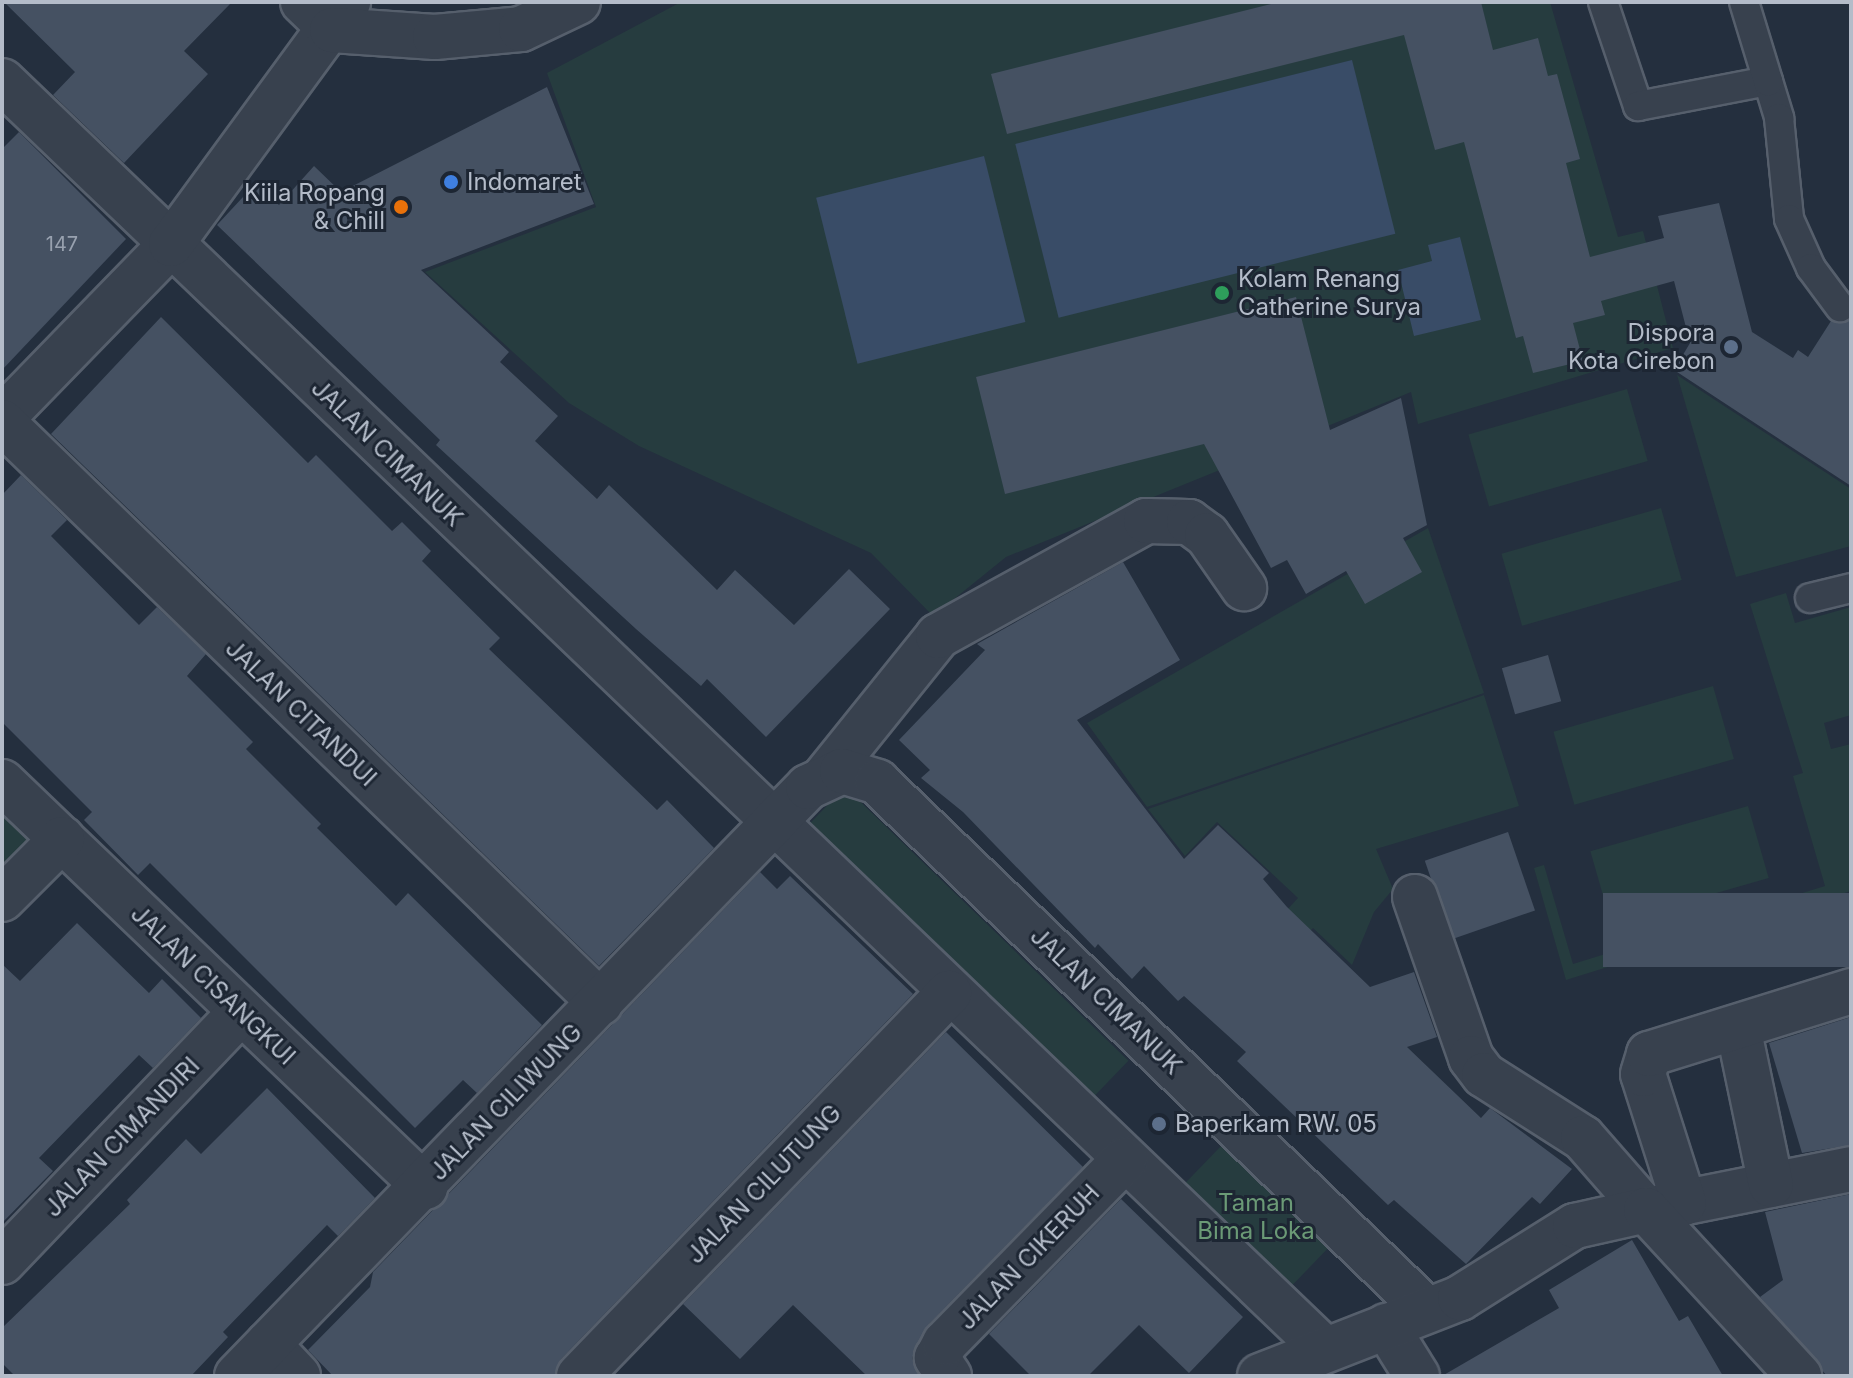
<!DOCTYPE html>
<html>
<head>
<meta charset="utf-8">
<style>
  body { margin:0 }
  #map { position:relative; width:1853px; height:1378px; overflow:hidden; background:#242f3e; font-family:Inter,sans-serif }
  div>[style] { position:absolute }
  .green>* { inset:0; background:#263c3f; transform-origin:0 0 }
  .water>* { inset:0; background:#394c67; transform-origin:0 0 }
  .building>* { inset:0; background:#455162; transform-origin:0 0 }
  .roads { filter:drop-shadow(2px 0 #565f6c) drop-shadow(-2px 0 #565f6c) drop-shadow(0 2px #565f6c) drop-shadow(0 -2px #565f6c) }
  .service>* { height:28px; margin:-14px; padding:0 14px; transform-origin:14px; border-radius:14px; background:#38414e }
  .minor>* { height:44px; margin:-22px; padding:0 22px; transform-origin:22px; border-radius:22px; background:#38414e }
  .tertiary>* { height:44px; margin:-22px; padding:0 22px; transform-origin:22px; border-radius:22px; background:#38414e }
  .dots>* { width:22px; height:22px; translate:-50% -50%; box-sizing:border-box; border:4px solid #1d2633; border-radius:50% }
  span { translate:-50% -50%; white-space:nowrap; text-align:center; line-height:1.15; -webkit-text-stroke:6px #1d2633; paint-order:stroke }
  .number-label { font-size:20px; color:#98a1af }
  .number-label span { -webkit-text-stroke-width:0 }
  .poi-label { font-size:24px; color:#b4bcc9 }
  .left { translate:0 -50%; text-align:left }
  .right { translate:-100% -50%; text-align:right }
  .street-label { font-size:24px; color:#b4bcc9 }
  .park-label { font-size:24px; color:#6b9a76 }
  .frame { position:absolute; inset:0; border:4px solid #b4bcc9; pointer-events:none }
</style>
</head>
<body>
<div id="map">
  <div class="green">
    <i style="clip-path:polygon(681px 2px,1550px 2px,1618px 237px,1643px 231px,1673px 348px,1418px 424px,1411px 392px,1006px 557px,933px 616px,871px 553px,639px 446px,569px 403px,425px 272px,596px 207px,547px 73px)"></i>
    <i style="clip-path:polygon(1677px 375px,1851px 489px,1851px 546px,1736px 577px)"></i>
    <i style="left:1627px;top:389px;width:75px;height:165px;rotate:74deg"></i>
    <i style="left:1661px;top:508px;width:75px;height:166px;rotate:74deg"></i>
    <i style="clip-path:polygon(1428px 528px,1484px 693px,1147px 807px,1087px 723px)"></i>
    <i style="clip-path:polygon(1786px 593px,1795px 623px,1851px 607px,1851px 715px,1824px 723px,1831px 749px,1851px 744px,1851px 891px,1566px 980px,1534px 868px,1544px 865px,1573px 964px,1825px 886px,1793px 776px,1803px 773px,1750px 604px)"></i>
    <i style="left:1713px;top:686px;width:76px;height:166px;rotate:74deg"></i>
    <i style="clip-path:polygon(1484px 695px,1519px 806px,1376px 849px,1393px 889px,1374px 912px,1352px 965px,1313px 928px,1296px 945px,1274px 924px,1298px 898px,1217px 822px,1185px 856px,1148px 809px)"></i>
    <i style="left:845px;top:787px;width:394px;height:51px;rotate:44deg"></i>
    <i style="left:1748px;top:806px;width:75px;height:164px;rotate:74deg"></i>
    <i style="clip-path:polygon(2px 810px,31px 838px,2px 868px)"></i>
    <i style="left:1222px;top:1145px;width:148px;height:56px;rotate:44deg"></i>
  </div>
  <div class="water">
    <i style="left:1352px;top:60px;width:179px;height:347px;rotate:76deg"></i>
    <i style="left:984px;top:156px;width:171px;height:173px;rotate:76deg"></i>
    <i style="clip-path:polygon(1460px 237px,1481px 320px,1414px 336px,1398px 270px,1432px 261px,1428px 245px)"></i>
  </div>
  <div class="building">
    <i style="clip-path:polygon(4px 2px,232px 2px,184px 51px,208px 74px,124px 163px,53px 95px,75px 72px)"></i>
    <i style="clip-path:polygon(1279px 2px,1481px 2px,1493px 50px,1538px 38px,1548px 76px,1557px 74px,1580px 159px,1566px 163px,1590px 257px,1664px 238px,1658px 216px,1719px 203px,1752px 332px,1793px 358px,1798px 350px,1808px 357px,1831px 321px,1851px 320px,1851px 486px,1674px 370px,1690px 343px,1674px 281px,1601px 301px,1605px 315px,1573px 323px,1583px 361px,1533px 373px,1523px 336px,1516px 338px,1464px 142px,1435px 150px,1404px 35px,1007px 134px,991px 74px)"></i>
    <i style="clip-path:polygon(547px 87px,594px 204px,421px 270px,509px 352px,500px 362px,558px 416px,535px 441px,597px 499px,609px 485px,717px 590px,735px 570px,794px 625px,849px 569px,890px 609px,766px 737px,707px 679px,701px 686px,636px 629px,436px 445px,440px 440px,217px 225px,256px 183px,279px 205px,314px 166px,341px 192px)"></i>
    <i style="clip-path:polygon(19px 132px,126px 239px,2px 370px,2px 149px)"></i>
    <i style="clip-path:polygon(1296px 297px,1330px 430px,1401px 398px,1427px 525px,1403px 538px,1422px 572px,1365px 604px,1346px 571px,1306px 594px,1287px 560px,1271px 568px,1204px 444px,1005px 494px,976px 377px)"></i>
    <i style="clip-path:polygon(161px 317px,308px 463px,316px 455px,392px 531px,402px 522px,431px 551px,422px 561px,500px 638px,489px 649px,657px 810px,667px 800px,714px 848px,599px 966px,51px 434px)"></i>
    <i style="clip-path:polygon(21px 475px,67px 520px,51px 536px,139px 625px,157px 607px,206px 654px,187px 676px,253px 742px,246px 749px,321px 824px,317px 828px,396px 906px,408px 893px,542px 1025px,477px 1093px,463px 1080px,415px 1128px,150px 863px,138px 875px,84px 820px,92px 812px,2px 722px,2px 495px)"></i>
    <i style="clip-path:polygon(1123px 562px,1180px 660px,1077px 720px,1184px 859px,1218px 825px,1269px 873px,1263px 879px,1287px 907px,1370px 987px,1414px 972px,1437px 1037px,1407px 1047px,1481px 1118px,1490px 1108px,1572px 1169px,1540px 1204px,1532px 1197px,1466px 1264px,1394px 1200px,1388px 1205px,1237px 1061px,1246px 1052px,1184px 996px,1178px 1001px,1144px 966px,1132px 979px,1098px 944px,1095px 948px,963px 812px,921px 778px,930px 770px,899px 740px,985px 650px,977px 644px)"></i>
    <i style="left:1548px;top:655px;width:48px;height:48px;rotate:74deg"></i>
    <i style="left:1508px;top:832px;width:83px;height:88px;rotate:71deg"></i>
    <i style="clip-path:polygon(760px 872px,777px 889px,790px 876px,913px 994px,561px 1359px,555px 1376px,333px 1376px,308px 1350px,370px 1287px,373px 1272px)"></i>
    <i style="left:1851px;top:893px;width:74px;height:248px;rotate:90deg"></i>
    <i style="clip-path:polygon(77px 923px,149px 993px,162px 979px,201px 1018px,153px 1068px,139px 1055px,39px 1158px,53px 1171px,2px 1223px,2px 964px,20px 981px)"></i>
    <i style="clip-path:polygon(1851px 1017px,1851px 1145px,1802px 1153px,1769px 1043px)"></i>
    <i style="clip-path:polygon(946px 1032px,1083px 1167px,927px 1326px,912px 1358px,919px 1376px,867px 1376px,793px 1305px,740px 1359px,683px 1304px)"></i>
    <i style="clip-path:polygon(267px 1088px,375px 1198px,338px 1236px,327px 1225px,223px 1332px,228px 1337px,191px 1376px,15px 1376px,2px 1363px,2px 1328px,130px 1204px,127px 1200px,186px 1139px,201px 1154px)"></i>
    <i style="clip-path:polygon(1851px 1194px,1851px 1376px,1827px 1376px,1760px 1297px,1783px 1280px,1765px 1212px)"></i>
    <i style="clip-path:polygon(1121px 1199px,1243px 1317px,1189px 1373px,1139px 1325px,1088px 1376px,1031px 1376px,989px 1334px)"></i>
    <i style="clip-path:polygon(1632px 1240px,1679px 1321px,1688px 1316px,1723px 1376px,1442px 1376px,1559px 1308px,1549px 1290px)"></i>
  </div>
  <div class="roads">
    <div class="service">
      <i style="left:1603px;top:2px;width:110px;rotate:71.4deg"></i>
      <i style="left:1638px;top:106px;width:132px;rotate:-10.9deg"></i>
      <i style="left:1768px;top:81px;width:39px;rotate:73deg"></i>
      <i style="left:1779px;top:118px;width:101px;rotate:84.3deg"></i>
      <i style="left:1789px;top:219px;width:54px;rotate:65.8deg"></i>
      <i style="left:1811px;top:268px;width:49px;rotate:53.4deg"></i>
      <i style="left:1744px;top:2px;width:83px;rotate:73.1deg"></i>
      <i style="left:1810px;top:598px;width:42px;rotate:-13.7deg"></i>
    </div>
    <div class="minor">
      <i style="left:2px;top:81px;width:1830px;rotate:43.8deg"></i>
      <i style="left:2px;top:418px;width:243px;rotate:-45.8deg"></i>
      <i style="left:171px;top:244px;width:300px;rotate:-53.8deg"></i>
      <i style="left:2px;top:422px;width:834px;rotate:44.13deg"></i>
      <i style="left:824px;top:778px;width:182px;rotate:-51.2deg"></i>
      <i style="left:938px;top:636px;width:238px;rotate:-28.9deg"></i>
      <i style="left:1146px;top:521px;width:43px;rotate:1.3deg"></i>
      <i style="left:1189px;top:522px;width:22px;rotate:36deg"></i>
      <i style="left:1207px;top:535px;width:65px;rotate:55.1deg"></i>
      <i style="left:2px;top:782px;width:586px;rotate:43.75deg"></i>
      <i style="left:1415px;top:897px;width:170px;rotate:70.8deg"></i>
      <i style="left:1471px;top:1058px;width:21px;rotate:53deg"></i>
      <i style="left:1484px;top:1075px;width:117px;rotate:32.5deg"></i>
      <i style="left:1583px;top:1138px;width:96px;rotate:48.8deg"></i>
      <i style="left:1646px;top:1210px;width:209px;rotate:-11.3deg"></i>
      <i style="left:2px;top:899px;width:85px;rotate:-45deg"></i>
      <i style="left:1738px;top:1027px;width:161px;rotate:78.2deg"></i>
      <i style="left:1684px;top:1203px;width:135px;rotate:-107.6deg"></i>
      <i style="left:1643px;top:1074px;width:21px;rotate:-73deg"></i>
      <i style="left:1649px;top:1054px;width:212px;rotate:-17.3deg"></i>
      <i style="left:2px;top:1262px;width:346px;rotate:-46.3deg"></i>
      <i style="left:1386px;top:1326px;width:59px;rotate:58.2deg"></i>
      <i style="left:268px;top:1344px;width:44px;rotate:46.8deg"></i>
      <i style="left:237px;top:1376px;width:820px;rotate:-45.89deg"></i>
      <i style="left:808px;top:787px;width:38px;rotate:-25deg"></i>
      <i style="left:842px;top:771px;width:37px;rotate:17deg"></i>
      <i style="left:877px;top:782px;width:761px;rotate:43.83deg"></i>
      <i style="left:579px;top:1376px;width:533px;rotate:-45.99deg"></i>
      <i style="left:949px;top:1376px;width:22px;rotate:-124deg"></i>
      <i style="left:937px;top:1358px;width:17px;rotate:-62deg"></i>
      <i style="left:945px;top:1343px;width:257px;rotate:-45.6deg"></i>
      <i style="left:1260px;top:1376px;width:215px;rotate:-21.3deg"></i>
      <i style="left:1460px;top:1298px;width:136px;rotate:-32.1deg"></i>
      <i style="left:1575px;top:1226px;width:73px;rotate:-12.7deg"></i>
      <i style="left:1646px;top:1210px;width:226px;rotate:47.3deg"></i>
    </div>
    <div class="tertiary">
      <i style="left:303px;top:2px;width:40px;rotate:44deg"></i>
      <i style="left:332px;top:30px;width:103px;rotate:3.9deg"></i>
      <i style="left:435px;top:37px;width:86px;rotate:-5.3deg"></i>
      <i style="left:521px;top:29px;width:63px;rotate:-25.3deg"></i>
    </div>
  </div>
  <div class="dots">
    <i style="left:451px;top:182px;background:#3f7fe0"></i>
    <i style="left:401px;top:207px;background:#e8710a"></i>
    <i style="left:1222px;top:293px;background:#2e9e5b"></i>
    <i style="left:1731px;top:347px;background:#5c6f8a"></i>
    <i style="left:1159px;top:1124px;background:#5c6f8a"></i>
  </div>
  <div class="number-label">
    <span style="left:62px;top:244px">147</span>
  </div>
  <div class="poi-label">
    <span class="left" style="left:467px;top:182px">Indomaret</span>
    <span class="right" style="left:385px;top:207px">Kiila Ropang<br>&amp; Chill</span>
    <span class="left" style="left:1238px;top:293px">Kolam Renang<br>Catherine Surya</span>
    <span class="right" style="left:1715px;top:347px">Dispora<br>Kota Cirebon</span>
    <span class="left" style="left:1175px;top:1124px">Baperkam RW. 05</span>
  </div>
  <div class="street-label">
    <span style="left:387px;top:453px;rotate:44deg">JALAN CIMANUK</span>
    <span style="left:301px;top:713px;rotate:44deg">JALAN CITANDUI</span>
    <span style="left:213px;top:985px;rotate:44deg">JALAN CISANGKUI</span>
    <span style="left:1106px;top:1001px;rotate:44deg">JALAN CIMANUK</span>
    <span style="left:506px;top:1102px;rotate:-46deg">JALAN CILIWUNG</span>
    <span style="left:122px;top:1137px;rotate:-46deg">JALAN CIMANDIRI</span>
    <span style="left:764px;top:1184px;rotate:-46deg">JALAN CILUTUNG</span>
    <span style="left:1029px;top:1257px;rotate:-46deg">JALAN CIKERUH</span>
  </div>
  <div class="park-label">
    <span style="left:1256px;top:1217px">Taman<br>Bima Loka</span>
  </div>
  <div class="frame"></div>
</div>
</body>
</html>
